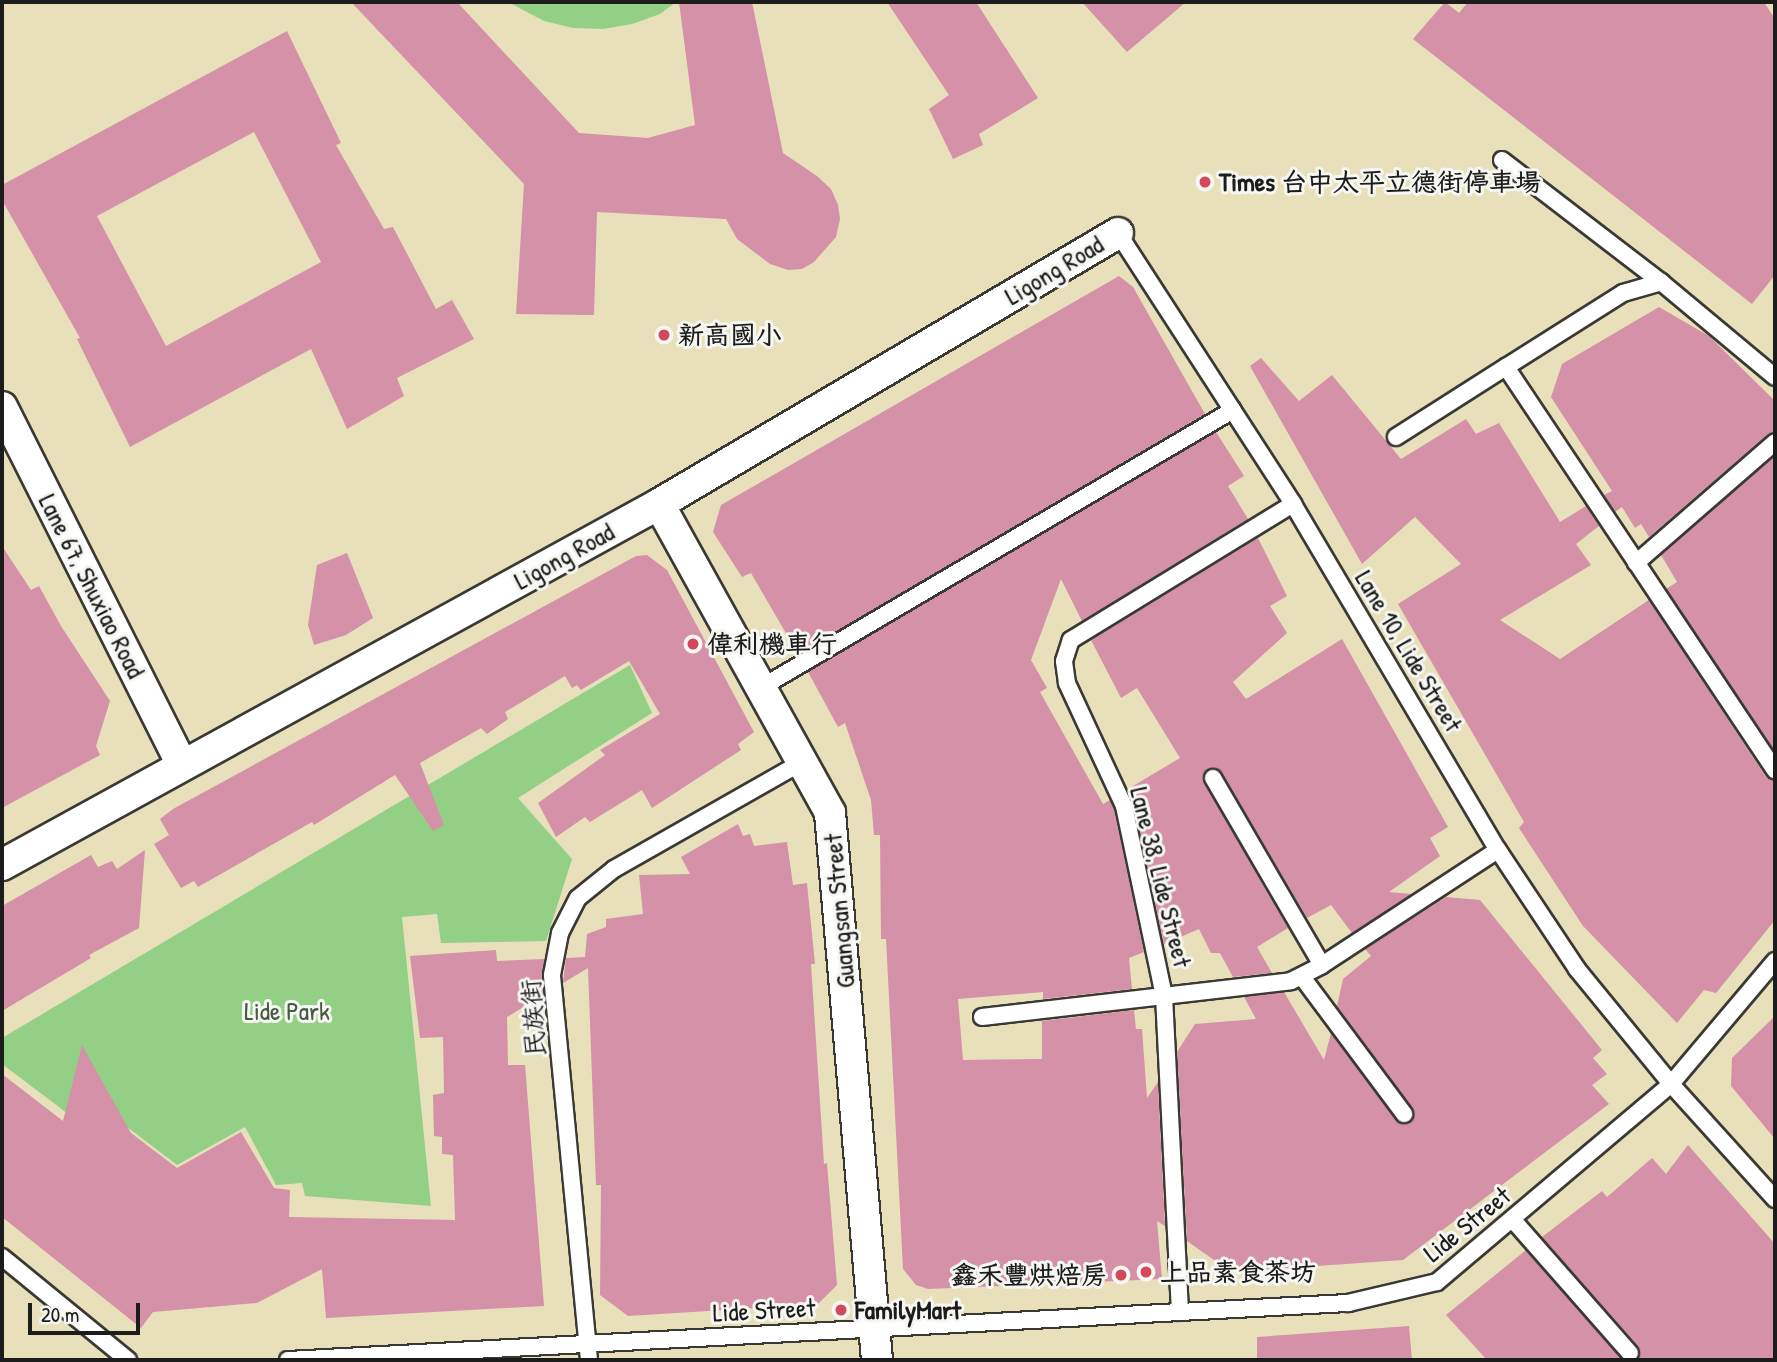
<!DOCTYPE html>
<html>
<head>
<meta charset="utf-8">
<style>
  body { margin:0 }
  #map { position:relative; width:1777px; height:1362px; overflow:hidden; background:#e7e0ba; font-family:"Patrick Hand","LXGW WenKai TC",sans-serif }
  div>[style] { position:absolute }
  .green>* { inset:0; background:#93d086 }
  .building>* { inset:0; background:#d491a7 }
  .roads { filter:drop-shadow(2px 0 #3a3934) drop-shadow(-2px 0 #3a3934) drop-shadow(0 2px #3a3934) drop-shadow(0 -2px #3a3934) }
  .lane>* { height:16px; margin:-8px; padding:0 8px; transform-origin:8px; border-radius:8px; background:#fff }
  .street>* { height:30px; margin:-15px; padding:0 15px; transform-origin:15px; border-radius:15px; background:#fff }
  .dots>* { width:19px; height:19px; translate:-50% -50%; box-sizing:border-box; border:4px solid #f6f6f2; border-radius:50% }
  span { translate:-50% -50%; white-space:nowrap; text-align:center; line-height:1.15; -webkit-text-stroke:6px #f6f6f2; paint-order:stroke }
  .poi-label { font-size:26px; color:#1c1c1c; font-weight:700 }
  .left { translate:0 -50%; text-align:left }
  .right { translate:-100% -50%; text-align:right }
  .street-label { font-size:26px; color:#1c1c1c }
  .park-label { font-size:26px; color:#465b41 }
  .frame { position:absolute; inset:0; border:4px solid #1c1c1c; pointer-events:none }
  .scale { position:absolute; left:28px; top:1303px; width:112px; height:32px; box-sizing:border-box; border:4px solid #1c1c1c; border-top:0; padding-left:9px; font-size:21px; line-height:24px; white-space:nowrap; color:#1c1c1c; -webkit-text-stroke:5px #f6f6f2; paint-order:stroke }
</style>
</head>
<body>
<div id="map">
  <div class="green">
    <i style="clip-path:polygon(508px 2px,676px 2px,660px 14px,632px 24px,603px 29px,573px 28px,544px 21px)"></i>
    <i style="clip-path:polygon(630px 665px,652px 713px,518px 798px,572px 859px,546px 941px,441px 943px,437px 914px,402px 917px,431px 1206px,305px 1196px,302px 1183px,276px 1185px,245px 1127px,177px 1165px,118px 1120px,100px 1138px,2px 1064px,2px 1038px)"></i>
  </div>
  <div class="building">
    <i style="clip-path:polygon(351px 2px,457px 2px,579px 133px,648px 138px,695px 125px,679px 2px,752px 2px,783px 153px,817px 176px,831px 189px,838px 205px,840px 219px,836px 237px,814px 262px,802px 269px,788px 270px,770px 264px,737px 239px,726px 219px,597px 212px,594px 315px,516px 314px,524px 184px)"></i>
    <i style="clip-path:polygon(887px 2px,976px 2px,1038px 98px,979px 134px,983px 145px,953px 159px,929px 109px,949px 95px)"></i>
    <i style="clip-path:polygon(1082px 2px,1186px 2px,1127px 52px)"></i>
    <i style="clip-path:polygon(1445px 2px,1459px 13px,1468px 2px,1764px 2px,1775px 19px,1775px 275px,1752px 304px,1413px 39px)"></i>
    <i style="clip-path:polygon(evenodd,287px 31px,341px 143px,336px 145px,384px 229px,393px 227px,436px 309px,452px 300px,474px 339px,397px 378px,404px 396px,347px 429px,311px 349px,130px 447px,77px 339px,80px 338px,2px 200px,2px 185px,287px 31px,254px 132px,321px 262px,166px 346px,97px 216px,254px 132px)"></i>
    <i style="clip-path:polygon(1119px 276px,1133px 287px,1205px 414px,798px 654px,751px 573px,742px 577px,713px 532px,721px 505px)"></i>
    <i style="clip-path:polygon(1659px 307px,1709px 336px,1775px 401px,1775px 432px,1768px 434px,1649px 537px,1641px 524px,1635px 528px,1622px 507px,1615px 512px,1604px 495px,1612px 491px,1551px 397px,1562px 364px)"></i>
    <i style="clip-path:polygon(1261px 358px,1299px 401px,1332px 375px,1401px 459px,1466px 419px,1476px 434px,1499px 423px,1560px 522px,1586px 506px,1599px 526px,1576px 544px,1591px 565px,1500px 620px,1560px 659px,1649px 600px,1766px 777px,1775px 781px,1775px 920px,1716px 993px,1704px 990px,1677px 1023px,1583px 926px,1519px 828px,1524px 822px,1398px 604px,1461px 564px,1415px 517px,1362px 564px,1250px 366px)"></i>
    <i style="clip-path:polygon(1216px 432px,1244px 476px,1228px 486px,1248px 519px,1082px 621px,1061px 579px,1031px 660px,1047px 688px,1040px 692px,1103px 804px,1110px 800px,1114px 809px,1144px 952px,1129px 958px,1132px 989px,1043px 999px,1043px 992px,958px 999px,963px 1060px,1042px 1059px,1042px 1021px,1134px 1010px,1136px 1029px,1142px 1029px,1147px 1098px,1158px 1082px,1165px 1226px,1157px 1221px,1162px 1279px,928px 1289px,916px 1285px,903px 1269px,886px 939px,881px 939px,880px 835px,874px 835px,871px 800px,845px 723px,838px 727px,808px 672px)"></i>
    <i style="clip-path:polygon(1775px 456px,1775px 752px,1666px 589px,1677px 582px,1661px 555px)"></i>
    <i style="clip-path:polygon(1258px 538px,1287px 596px,1270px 606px,1287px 633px,1233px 682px,1246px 699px,1342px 639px,1448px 827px,1430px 838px,1440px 856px,1389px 892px,1412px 894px,1352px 933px,1331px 905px,1307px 918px,1222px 773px,1214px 768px,1207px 769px,1203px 777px,1204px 783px,1288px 928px,1257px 947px,1272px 973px,1233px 977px,1220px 953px,1211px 953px,1199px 929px,1164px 944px,1134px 804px,1128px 789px,1180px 758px,1137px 688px,1121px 698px,1091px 640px)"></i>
    <i style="clip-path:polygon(2px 546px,31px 590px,39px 586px,61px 626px,110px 701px,96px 746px,100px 755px,2px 808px)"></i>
    <i style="clip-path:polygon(347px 553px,373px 618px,346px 635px,314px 645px,308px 625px,317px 565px)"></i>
    <i style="clip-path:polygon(647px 555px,667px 570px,754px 732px,738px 744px,741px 750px,652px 808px,642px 790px,590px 822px,585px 817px,556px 837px,538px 803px,605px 755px,600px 750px,660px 714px,629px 661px,581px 690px,577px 685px,572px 688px,565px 676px,505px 712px,508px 719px,487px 734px,481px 728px,420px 763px,444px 825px,433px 831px,395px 775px,314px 825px,312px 822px,198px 887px,194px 881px,181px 888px,154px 844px,169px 835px,160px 819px,173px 809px,636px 556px)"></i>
    <i style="clip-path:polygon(738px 824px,743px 836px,750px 834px,754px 846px,787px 842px,793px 885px,807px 883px,815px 964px,811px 964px,824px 1164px,827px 1163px,837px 1285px,818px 1304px,628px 1316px,600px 1295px,601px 1185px,596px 1185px,588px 968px,563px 983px,566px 958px,585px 957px,587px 934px,606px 927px,606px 919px,643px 914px,639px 875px,690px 874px,681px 857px)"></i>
    <i style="clip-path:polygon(145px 850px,139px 928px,89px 955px,91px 958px,2px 1011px,2px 906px,91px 855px,98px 867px,112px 861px,117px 869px)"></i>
    <i style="clip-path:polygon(1446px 897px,1480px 900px,1602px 1050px,1593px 1058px,1607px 1074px,1592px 1085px,1609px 1104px,1403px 1260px,1231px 1272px,1187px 1241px,1177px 1052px,1195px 1024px,1256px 1019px,1244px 997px,1284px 992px,1324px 1060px,1331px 1033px,1396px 1120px,1401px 1124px,1410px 1123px,1414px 1117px,1412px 1108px,1337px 1006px,1343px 979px,1371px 956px,1365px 949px)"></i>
    <i style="clip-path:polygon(496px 950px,497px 961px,544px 959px,543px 995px,507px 1017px,508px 1065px,525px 1065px,544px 1306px,326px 1318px,322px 1269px,257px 1303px,153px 1312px,141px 1328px,2px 1217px,2px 1074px,63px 1121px,82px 1045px,131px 1133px,177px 1168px,241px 1132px,274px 1188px,290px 1190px,289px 1217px,455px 1220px,453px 1155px,442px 1154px,442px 1137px,434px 1136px,433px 1095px,444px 1093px,443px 1037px,420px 1038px,410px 956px)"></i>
    <i style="clip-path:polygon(1775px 1016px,1775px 1139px,1731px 1086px,1732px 1058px)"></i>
    <i style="clip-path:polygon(1688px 1145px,1775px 1244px,1775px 1360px,1637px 1360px,1640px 1352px,1638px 1346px,1542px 1237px,1602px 1191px,1607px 1197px,1652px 1158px,1666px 1174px)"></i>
    <i style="clip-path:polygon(1526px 1250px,1622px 1360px,1487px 1360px,1446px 1315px)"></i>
    <i style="clip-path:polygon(1409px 1326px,1412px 1360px,1257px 1360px,1257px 1337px)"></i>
  </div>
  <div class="roads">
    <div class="lane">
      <i style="left:1502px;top:160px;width:200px;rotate:37.5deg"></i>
      <i style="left:1118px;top:233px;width:323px;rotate:57.1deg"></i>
      <i style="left:1293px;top:504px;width:402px;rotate:59.4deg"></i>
      <i style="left:1498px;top:850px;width:143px;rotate:56.4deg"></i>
      <i style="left:1577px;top:969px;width:149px;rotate:50.7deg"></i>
      <i style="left:1671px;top:1084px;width:155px;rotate:47.9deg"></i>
      <i style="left:1506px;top:367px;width:138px;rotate:-32.3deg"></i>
      <i style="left:1623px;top:293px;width:40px;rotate:-16deg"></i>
      <i style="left:1661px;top:282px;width:148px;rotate:39.8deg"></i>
      <i style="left:1396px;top:437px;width:130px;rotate:-32.5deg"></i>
      <i style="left:1506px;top:367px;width:485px;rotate:56.3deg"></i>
      <i style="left:1636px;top:563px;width:184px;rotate:-41deg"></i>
      <i style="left:762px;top:687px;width:546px;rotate:-30.46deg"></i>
      <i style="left:1213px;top:778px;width:216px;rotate:59.8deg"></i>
      <i style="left:1302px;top:977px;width:171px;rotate:53.3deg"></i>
      <i style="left:982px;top:1017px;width:311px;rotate:-6.6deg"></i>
      <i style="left:1291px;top:981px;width:35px;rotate:-27deg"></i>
      <i style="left:1322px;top:965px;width:210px;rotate:-33.2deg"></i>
      <i style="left:1513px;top:1220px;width:177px;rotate:48.7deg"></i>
      <i style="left:2px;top:1257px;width:163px;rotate:39.3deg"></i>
      <i style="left:1180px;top:1312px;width:316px;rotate:-92.9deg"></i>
      <i style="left:1164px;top:996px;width:194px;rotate:-101.9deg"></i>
      <i style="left:1124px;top:806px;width:136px;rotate:-114.9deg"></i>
      <i style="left:1067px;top:683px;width:22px;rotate:-98deg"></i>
      <i style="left:1064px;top:661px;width:22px;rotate:-72deg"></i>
      <i style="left:1071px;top:640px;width:260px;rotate:-31.5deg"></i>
      <i style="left:288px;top:1360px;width:1062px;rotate:-3.08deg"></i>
      <i style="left:1348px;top:1303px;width:91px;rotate:-13.3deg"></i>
      <i style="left:1437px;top:1282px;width:307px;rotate:-40.2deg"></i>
      <i style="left:1671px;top:1084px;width:161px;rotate:-49.8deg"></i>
      <i style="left:589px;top:1360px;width:387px;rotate:-95.5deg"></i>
      <i style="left:552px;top:975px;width:43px;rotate:-79.2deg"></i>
      <i style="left:560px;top:933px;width:39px;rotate:-63deg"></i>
      <i style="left:578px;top:898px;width:46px;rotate:-38.9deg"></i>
      <i style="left:614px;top:869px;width:219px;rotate:-29.6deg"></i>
    </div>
    <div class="street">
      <i style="left:2px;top:407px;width:401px;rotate:63.3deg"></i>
      <i style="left:659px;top:504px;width:353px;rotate:61deg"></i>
      <i style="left:830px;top:813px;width:549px;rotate:85.09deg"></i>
      <i style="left:2px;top:865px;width:750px;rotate:-28.79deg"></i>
      <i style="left:659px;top:504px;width:533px;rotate:-30.56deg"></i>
    </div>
  </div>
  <div class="dots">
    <i style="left:1205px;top:182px;background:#d1495b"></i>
    <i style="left:664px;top:335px;background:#d1495b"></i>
    <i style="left:693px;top:644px;background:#d1495b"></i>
    <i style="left:1146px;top:1272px;background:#d1495b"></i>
    <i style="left:1121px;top:1275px;background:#d1495b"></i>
    <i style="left:841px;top:1310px;background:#d1495b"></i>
  </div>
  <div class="poi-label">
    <span class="left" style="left:1219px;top:182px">Times 台中太平立德街停車場</span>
    <span class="left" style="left:678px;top:335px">新高國小</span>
    <span class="left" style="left:707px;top:644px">偉利機車行</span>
    <span class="left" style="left:1160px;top:1272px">上品素食茶坊</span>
    <span class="right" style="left:1107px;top:1275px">鑫禾豐烘焙房</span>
    <span class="left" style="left:855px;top:1310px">FamilyMart</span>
  </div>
  <div class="street-label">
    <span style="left:1054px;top:270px;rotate:-31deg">Ligong Road</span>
    <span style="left:564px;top:556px;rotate:-29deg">Ligong Road</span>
    <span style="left:92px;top:586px;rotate:63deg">Lane 67, Shuxiao Road</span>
    <span style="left:1409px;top:651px;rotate:59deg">Lane 10, Lide Street</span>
    <span style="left:1161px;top:877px;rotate:76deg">Lane 38, Lide Street</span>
    <span style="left:839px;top:911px;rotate:-95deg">Guangsan Street</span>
    <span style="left:533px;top:1018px;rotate:-94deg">民族街</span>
    <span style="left:1467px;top:1224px;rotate:-39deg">Lide Street</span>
    <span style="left:764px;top:1310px;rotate:-3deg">Lide Street</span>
  </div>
  <div class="park-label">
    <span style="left:287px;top:1011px">Lide Park</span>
  </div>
  <div class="frame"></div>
  <div class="scale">20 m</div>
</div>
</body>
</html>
